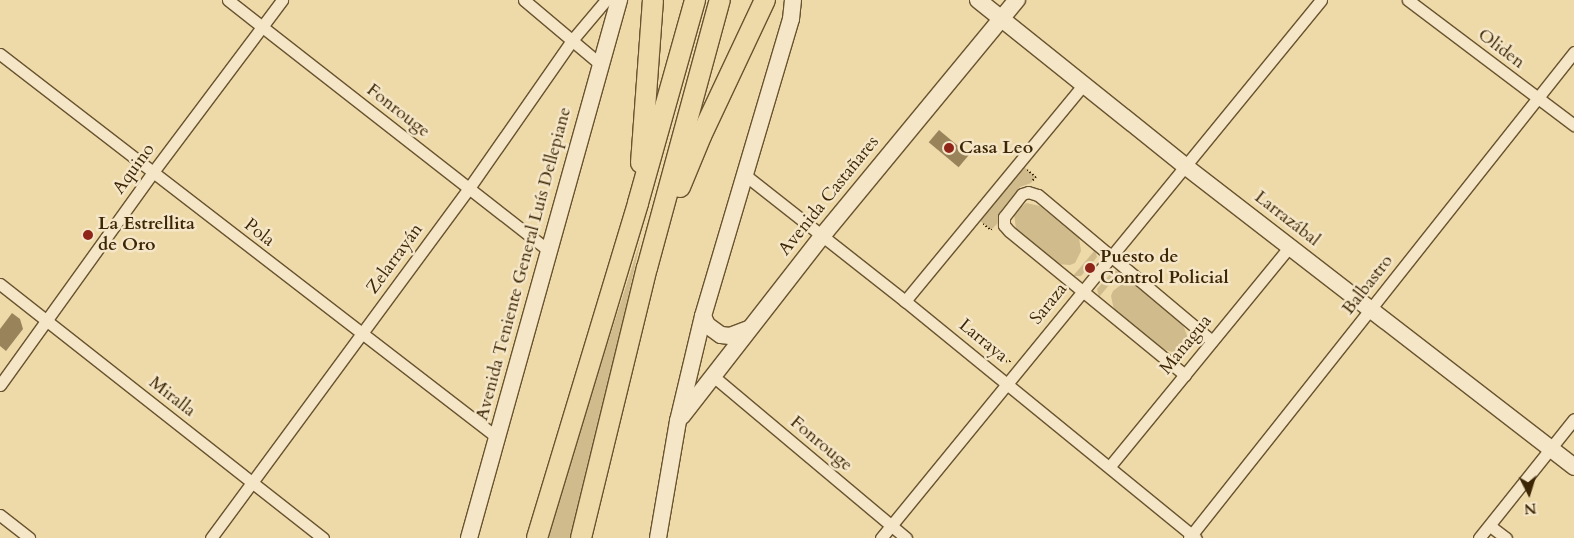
<!DOCTYPE html>
<html>
<head>
<meta charset="utf-8">
<style>
  body { margin:0 }
  #map { position:relative; width:1574px; height:538px; overflow:hidden; background:#eed9a9; font-family:Cardo,serif }
  div>[style] { position:absolute }
  .green>* { inset:0; background:#d0bb8d }
  .building>* { inset:0; background:#99835b; transform-origin:0 0 }
  .path>* { height:2px; margin-top:-1px; transform-origin:0; background:repeating-linear-gradient(90deg,#3d2606 0 1px,transparent 0 3.5px) }
  .roads { filter:drop-shadow(1px 0 #69532f) drop-shadow(-1px 0 #69532f) drop-shadow(0 1px #69532f) drop-shadow(0 -1px #69532f) }
  .street>* { height:11px; margin:-5.5px; padding:0 5.5px; transform-origin:5.5px; border-radius:5.5px; background:#f4e6c7 }
  .secondary>* { height:16px; margin:-8px; padding:0 8px; transform-origin:8px; border-radius:8px; background:#f4e6c7 }
  .highway>* { height:20px; margin:-10px; padding:0 10px; transform-origin:10px; border-radius:10px; background:#eed9a9 }
  .dots>* { width:14px; height:14px; translate:-50% -50%; box-sizing:border-box; border:2px solid #f4e6c7; border-radius:50% }
  span { translate:-50% -50%; white-space:nowrap; text-align:center; line-height:1.15; -webkit-text-stroke:5px #f4e6c7; paint-order:stroke }
  .street-label { font-size:18px; color:#3d2606 }
  .poi-label { font-size:18px; color:#3d2606; font-weight:700 }
  .left { translate:0 -50%; text-align:left }
  .north { position:absolute; left:1504px; top:468px; width:50px; height:50px; -webkit-text-stroke:4px #f4e6c7; paint-order:stroke; rotate:175deg; font-size:14px; font-weight:700; line-height:20px; text-align:center; color:#3d2606 }
  .north::after { content:''; display:block; margin:auto; width:18px; height:22px; background:#3d2606; clip-path:polygon(50% 0,100% 100%,50% 72%,0 100%) }
</style>
</head>
<body>
<div id="map">
  <div class="green">
    <i style="clip-path:polygon(1023px 166px,1036px 177px,1031px 183px,1020px 187px,999px 213px,998px 223px,991px 230px,979px 220px)"></i>
    <i style="clip-path:polygon(1026px 203px,1040px 206px,1079px 238px,1081px 251px,1075px 263px,1070px 265px,1057px 264px,1016px 229px,1014px 214px)"></i>
    <i style="clip-path:polygon(641px 239px,574px 538px,547px 538px,578px 436px)"></i>
    <i style="clip-path:polygon(1095px 250px,1097px 257px,1081px 276px,1073px 276px)"></i>
    <i style="clip-path:polygon(1114px 270px,1120px 272px,1099px 297px,1097px 289px)"></i>
    <i style="clip-path:polygon(1129px 283px,1135px 285px,1183px 325px,1188px 338px,1182px 349px,1172px 352px,1163px 349px,1114px 310px,1111px 296px,1113px 291px,1122px 284px)"></i>
  </div>
  <div class="building">
    <i style="left:939px;top:130px;width:39px;height:16px;rotate:40deg"></i>
    <i style="clip-path:polygon(12px 313px,20px 319px,23px 329px,6px 351px,0 346px,0 329px)"></i>
  </div>
  <div class="path">
    <i style="left:1027px;top:170px;width:11px;rotate:38deg"></i>
    <i style="left:1036px;top:177px;width:6px;rotate:135deg"></i>
    <i style="left:983px;top:224px;width:10px;rotate:37deg"></i>
    <i style="left:991px;top:230px;width:3px;rotate:-45deg"></i>
    <i style="left:999px;top:362px;width:12px;rotate:-5deg"></i>
  </div>
  <div class="roads">
    <div class="street">
      <i style="left:228px;top:0;width:406px;rotate:38deg"></i>
      <i style="left:524px;top:0;width:99px;rotate:40.1deg"></i>
      <i style="left:1408px;top:0;width:208px;rotate:37deg"></i>
      <i style="left:0;top:54px;width:629px;rotate:37.64deg"></i>
      <i style="left:745px;top:175px;width:204px;rotate:38.2deg"></i>
      <i style="left:905px;top:301px;width:375px;rotate:39.2deg"></i>
      <i style="left:0;top:284px;width:411px;rotate:38.2deg"></i>
      <i style="left:905px;top:301px;width:281px;rotate:-50.5deg"></i>
      <i style="left:1185px;top:375px;width:227px;rotate:-140.7deg"></i>
      <i style="left:1009px;top:231px;width:8px;rotate:-130deg"></i>
      <i style="left:1004px;top:225px;width:8px;rotate:-90deg"></i>
      <i style="left:1004px;top:217px;width:29px;rotate:-52deg"></i>
      <i style="left:1022px;top:194px;width:6px;rotate:-18deg"></i>
      <i style="left:1028px;top:192px;width:10px;rotate:17deg"></i>
      <i style="left:1038px;top:195px;width:227px;rotate:40deg"></i>
      <i style="left:713px;top:376px;width:252px;rotate:40deg"></i>
      <i style="left:0;top:385px;width:262px;rotate:-54.3deg"></i>
      <i style="left:153px;top:172px;width:215px;rotate:-53.1deg"></i>
      <i style="left:1110px;top:466px;width:284px;rotate:-50.7deg"></i>
      <i style="left:0;top:515px;width:37px;rotate:38deg"></i>
      <i style="left:1490px;top:526px;width:20px;rotate:37deg"></i>
      <i style="left:211px;top:538px;width:435px;rotate:-53.6deg"></i>
      <i style="left:469px;top:188px;width:182px;rotate:-55.1deg"></i>
      <i style="left:573px;top:39px;width:51px;rotate:-49.8deg"></i>
      <i style="left:881px;top:538px;width:695px;rotate:-50.72deg"></i>
      <i style="left:1189px;top:538px;width:620px;rotate:-51.61deg"></i>
      <i style="left:1479px;top:538px;width:152px;rotate:-51.4deg"></i>
    </div>
    <div class="secondary">
      <i style="left:978px;top:0;width:265px;rotate:38.7deg"></i>
      <i style="left:1185px;top:166px;width:492px;rotate:37.7deg"></i>
      <i style="left:703px;top:316px;width:10px;rotate:66deg"></i>
      <i style="left:707px;top:325px;width:17px;rotate:36deg"></i>
      <i style="left:721px;top:335px;width:9px;rotate:6deg"></i>
      <i style="left:730px;top:336px;width:19px;rotate:-21deg"></i>
      <i style="left:682px;top:416px;width:229px;rotate:-52.1deg"></i>
      <i style="left:823px;top:235px;width:305px;rotate:-50.5deg"></i>
      <i style="left:469px;top:538px;width:559px;rotate:-74.42deg"></i>
      <i style="left:658px;top:538px;width:119px;rotate:-80.3deg"></i>
      <i style="left:678px;top:421px;width:108px;rotate:-76.6deg"></i>
      <i style="left:703px;top:316px;width:310px;rotate:-73.5deg"></i>
      <i style="left:791px;top:19px;width:19px;rotate:-84deg"></i>
    </div>
    <div class="highway">
      <i style="left:641px;top:163px;width:163px;rotate:-85.8deg"></i>
      <i style="left:680px;top:187px;width:55px;rotate:-67.6deg"></i>
      <i style="left:701px;top:136px;width:150px;rotate:-64.8deg"></i>
      <i style="left:537px;top:538px;width:350px;rotate:-73.2deg"></i>
      <i style="left:638px;top:203px;width:211px;rotate:-74.3deg"></i>
      <i style="left:581px;top:538px;width:278px;rotate:-76.3deg"></i>
      <i style="left:647px;top:268px;width:278px;rotate:-74.8deg"></i>
    </div>
  </div>
  <div class="dots">
    <i style="left:949px;top:148px;background:#8f2418"></i>
    <i style="left:88px;top:235px;background:#8f2418"></i>
    <i style="left:1090px;top:268px;background:#8f2418"></i>
  </div>
  <div class="street-label">
    <span style="left:1501px;top:49px;rotate:37deg">Oliden</span>
    <span style="left:398px;top:111px;rotate:38deg">Fonrouge</span>
    <span style="left:134px;top:169px;rotate:-54deg">Aquino</span>
    <span style="left:829px;top:196px;rotate:-51deg">Avenida Castañares</span>
    <span style="left:1287px;top:219px;rotate:38deg">Larrazábal</span>
    <span style="left:259px;top:233px;rotate:38deg">Pola</span>
    <span style="left:395px;top:259px;rotate:-54deg">Zelarrayán</span>
    <span style="left:524px;top:264px;rotate:-75deg">Avenida Teniente General Luís Dellepiane</span>
    <span style="left:1368px;top:285px;rotate:-52deg">Balbastro</span>
    <span style="left:1049px;top:304px;rotate:-51deg">Saraza</span>
    <span style="left:983px;top:341px;rotate:39deg">Larraya</span>
    <span style="left:1186px;top:345px;rotate:-51deg">Managua</span>
    <span style="left:172px;top:397px;rotate:38deg">Miralla</span>
    <span style="left:821px;top:444px;rotate:40deg">Fonrouge</span>
  </div>
  <div class="poi-label">
    <span class="left" style="left:959px;top:148px">Casa Leo</span>
    <span class="left" style="left:98px;top:235px">La Estrellita<br>de Oro</span>
    <span class="left" style="left:1100px;top:268px">Puesto de<br>Control Policial</span>
  </div>
  <div class="north">N</div>
</div>
</body>
</html>
